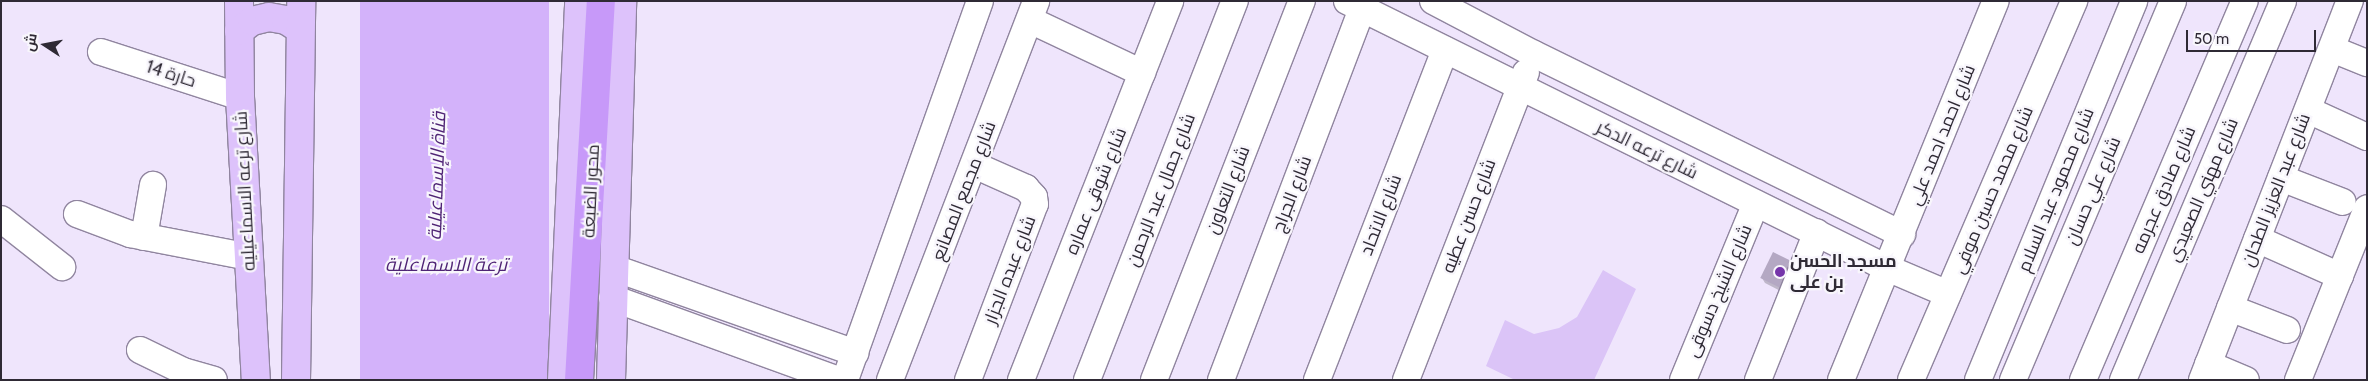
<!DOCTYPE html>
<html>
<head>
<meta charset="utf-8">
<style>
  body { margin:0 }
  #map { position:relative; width:2368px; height:381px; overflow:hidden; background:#efe5fc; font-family:Cabin,Cairo,sans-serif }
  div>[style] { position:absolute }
  .green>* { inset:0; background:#dbc4f7 }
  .water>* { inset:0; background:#d3b2fa; transform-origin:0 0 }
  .shadow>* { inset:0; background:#0003 }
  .building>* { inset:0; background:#b4a8c3; transform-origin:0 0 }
  .roads { filter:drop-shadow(1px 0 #90859f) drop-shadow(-1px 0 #90859f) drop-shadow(0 1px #90859f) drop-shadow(0 -1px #90859f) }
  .minor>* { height:26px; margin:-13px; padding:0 13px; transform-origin:13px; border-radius:13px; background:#fff }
  .major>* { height:28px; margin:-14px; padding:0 14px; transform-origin:14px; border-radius:14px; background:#ddc2fb }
  .highway>* { height:28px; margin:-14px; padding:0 14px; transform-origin:14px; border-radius:14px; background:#c799f9 }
  .dots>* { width:14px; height:14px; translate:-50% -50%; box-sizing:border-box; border:2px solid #f8f6fc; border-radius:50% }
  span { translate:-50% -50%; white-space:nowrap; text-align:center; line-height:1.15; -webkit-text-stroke:4.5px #f8f6fc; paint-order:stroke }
  .street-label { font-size:18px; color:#2f2a35 }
  .poi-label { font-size:18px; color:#2f2a35; font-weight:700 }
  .left { translate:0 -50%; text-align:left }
  .water-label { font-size:19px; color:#4f2475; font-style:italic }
  .frame { position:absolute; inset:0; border:2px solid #2f2a35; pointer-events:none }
  .north { position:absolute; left:20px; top:20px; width:50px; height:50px; -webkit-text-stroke:4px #f8f6fc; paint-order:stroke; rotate:281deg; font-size:14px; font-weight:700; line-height:20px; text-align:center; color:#2f2a35 }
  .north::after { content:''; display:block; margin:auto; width:18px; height:22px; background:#2f2a35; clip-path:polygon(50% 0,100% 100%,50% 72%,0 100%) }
  .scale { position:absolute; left:2186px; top:30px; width:130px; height:22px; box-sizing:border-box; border:2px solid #2f2a35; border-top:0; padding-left:6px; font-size:15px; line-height:18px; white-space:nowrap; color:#2f2a35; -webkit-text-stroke:4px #f8f6fc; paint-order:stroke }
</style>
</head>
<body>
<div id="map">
  <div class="green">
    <i style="clip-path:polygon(1603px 270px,1636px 289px,1594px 380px,1515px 380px,1486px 366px,1505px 320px,1534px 334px,1559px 328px,1577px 317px)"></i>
  </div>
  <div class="water">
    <i style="left:360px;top:1px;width:189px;height:379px"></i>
  </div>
  <div class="shadow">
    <i style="clip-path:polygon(1799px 266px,1790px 296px,1765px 283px,1762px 278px)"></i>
  </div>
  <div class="building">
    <i style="left:1773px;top:252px;width:30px;height:29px;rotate:26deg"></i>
  </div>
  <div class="roads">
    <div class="minor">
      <i style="left:1347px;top:1px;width:602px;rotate:26.31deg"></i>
      <i style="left:1887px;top:268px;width:66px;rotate:23.1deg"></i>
      <i style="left:1433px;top:1px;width:114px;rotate:27.7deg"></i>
      <i style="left:1534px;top:54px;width:410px;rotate:26.1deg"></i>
      <i style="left:1030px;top:20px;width:124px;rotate:25.3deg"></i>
      <i style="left:2332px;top:49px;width:38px;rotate:22deg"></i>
      <i style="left:101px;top:52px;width:146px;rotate:17.9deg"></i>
      <i style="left:2308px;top:110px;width:65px;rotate:24.6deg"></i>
      <i style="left:2281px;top:178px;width:66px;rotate:21.2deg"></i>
      <i style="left:77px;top:214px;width:57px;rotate:20.7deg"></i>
      <i style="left:130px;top:234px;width:121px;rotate:10.9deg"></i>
      <i style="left:1px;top:219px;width:78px;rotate:38.2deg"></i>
      <i style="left:144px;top:237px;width:53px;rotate:-80.2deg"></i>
      <i style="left:2257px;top:239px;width:91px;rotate:24deg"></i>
      <i style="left:614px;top:268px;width:256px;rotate:19.4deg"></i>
      <i style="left:612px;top:298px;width:240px;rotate:19.9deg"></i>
      <i style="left:2230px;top:308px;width:61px;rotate:21.1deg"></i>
      <i style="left:140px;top:350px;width:48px;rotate:26deg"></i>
      <i style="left:183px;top:371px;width:32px;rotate:16deg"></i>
      <i style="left:2208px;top:364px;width:41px;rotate:22.8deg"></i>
      <i style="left:845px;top:380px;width:402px;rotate:-70.4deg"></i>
      <i style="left:890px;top:380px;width:406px;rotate:-68.9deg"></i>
      <i style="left:968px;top:380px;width:188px;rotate:-69.2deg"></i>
      <i style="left:1035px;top:204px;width:7px;rotate:-98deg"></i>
      <i style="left:1034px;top:197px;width:12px;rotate:-132deg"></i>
      <i style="left:1026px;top:188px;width:57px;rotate:-156.1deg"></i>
      <i style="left:1021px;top:380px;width:407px;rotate:-68.5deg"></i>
      <i style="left:1087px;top:380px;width:407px;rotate:-68.7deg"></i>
      <i style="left:1154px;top:380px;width:407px;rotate:-68.7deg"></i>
      <i style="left:1221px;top:380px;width:397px;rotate:-69.2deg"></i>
      <i style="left:1317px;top:380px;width:354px;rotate:-68.8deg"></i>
      <i style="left:1406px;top:380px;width:330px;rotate:-68.7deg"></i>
      <i style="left:1683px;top:380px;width:191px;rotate:-67.6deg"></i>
      <i style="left:1758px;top:380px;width:159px;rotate:-68.3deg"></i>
      <i style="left:1841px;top:380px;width:409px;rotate:-67.8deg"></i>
      <i style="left:1911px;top:380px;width:413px;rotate:-66.7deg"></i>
      <i style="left:1978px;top:380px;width:410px;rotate:-67.6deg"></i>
      <i style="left:2013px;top:380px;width:411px;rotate:-67.1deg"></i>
      <i style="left:2083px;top:380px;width:412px;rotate:-66.9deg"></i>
      <i style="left:2123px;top:380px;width:411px;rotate:-67.1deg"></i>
      <i style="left:2202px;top:380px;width:407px;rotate:-68.7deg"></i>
      <i style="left:2298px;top:380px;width:185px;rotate:-68.1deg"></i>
    </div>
    <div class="major">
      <i style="left:239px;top:1px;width:96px;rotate:89.4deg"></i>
      <i style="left:240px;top:97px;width:283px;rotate:86.8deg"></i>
      <i style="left:239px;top:31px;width:16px;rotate:-38deg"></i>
      <i style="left:252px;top:21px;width:17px;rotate:-13deg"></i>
      <i style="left:269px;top:17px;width:17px;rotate:10deg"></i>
      <i style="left:286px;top:20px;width:17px;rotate:33deg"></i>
      <i style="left:296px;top:380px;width:379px;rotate:-89.2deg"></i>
      <i style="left:562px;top:380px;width:379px;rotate:-87.4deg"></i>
      <i style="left:611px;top:380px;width:379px;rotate:-88.3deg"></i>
    </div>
    <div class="highway">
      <i style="left:579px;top:380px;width:380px;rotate:-86.7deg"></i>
    </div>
  </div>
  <div class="dots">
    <i style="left:1780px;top:272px;background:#7535aa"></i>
  </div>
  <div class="street-label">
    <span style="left:171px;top:74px;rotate:18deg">حارة 14</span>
    <span style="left:1942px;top:135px;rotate:-68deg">شارع احمد احمد علي</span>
    <span style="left:1647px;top:150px;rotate:26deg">شارع ترعه الدكر</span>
    <span style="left:1161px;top:190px;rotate:-69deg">شارع جمال عبد الرحمن</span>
    <span style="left:1228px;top:190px;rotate:-69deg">شارع التعاون</span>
    <span style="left:1993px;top:190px;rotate:-67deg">شارع محمد حسين موفي</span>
    <span style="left:2056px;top:190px;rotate:-68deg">شارع محمود عبد السلام</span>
    <span style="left:2164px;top:190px;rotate:-67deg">شارع صادق عجرمه</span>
    <span style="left:2203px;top:190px;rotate:-67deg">شارع مهني الصعيدي</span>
    <span style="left:2276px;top:190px;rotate:-69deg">شارع عبد العزيز الطحان</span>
    <span style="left:245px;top:191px;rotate:-93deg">شارع ترعه الاسماعيليه</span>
    <span style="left:591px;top:191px;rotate:-87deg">محور الضبعة</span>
    <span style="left:964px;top:191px;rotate:-69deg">شارع مجمع المصانع</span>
    <span style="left:1096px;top:191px;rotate:-68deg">شارع شوقى عماره</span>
    <span style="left:2093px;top:191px;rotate:-67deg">شارع علي حسان</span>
    <span style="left:1292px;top:194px;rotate:-69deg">شارع الجراج</span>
    <span style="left:1381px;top:215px;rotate:-69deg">شارع الاتحاد</span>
    <span style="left:1469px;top:216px;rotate:-69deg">شارع حسن عطيه</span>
    <span style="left:1010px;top:270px;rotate:-69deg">شارع عبده الجزار</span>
    <span style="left:1719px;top:291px;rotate:-67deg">شارع الشيخ دسوقى</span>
  </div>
  <div class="poi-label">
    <span class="left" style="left:1790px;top:272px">مسجد الحسن<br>بن على</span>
  </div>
  <div class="water-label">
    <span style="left:437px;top:176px;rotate:-88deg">قناة الإسماعيلية</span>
    <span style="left:446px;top:265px">ترعة الاسماعلية</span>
  </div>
  <div class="frame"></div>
  <div class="north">ش</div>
  <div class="scale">50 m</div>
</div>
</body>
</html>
